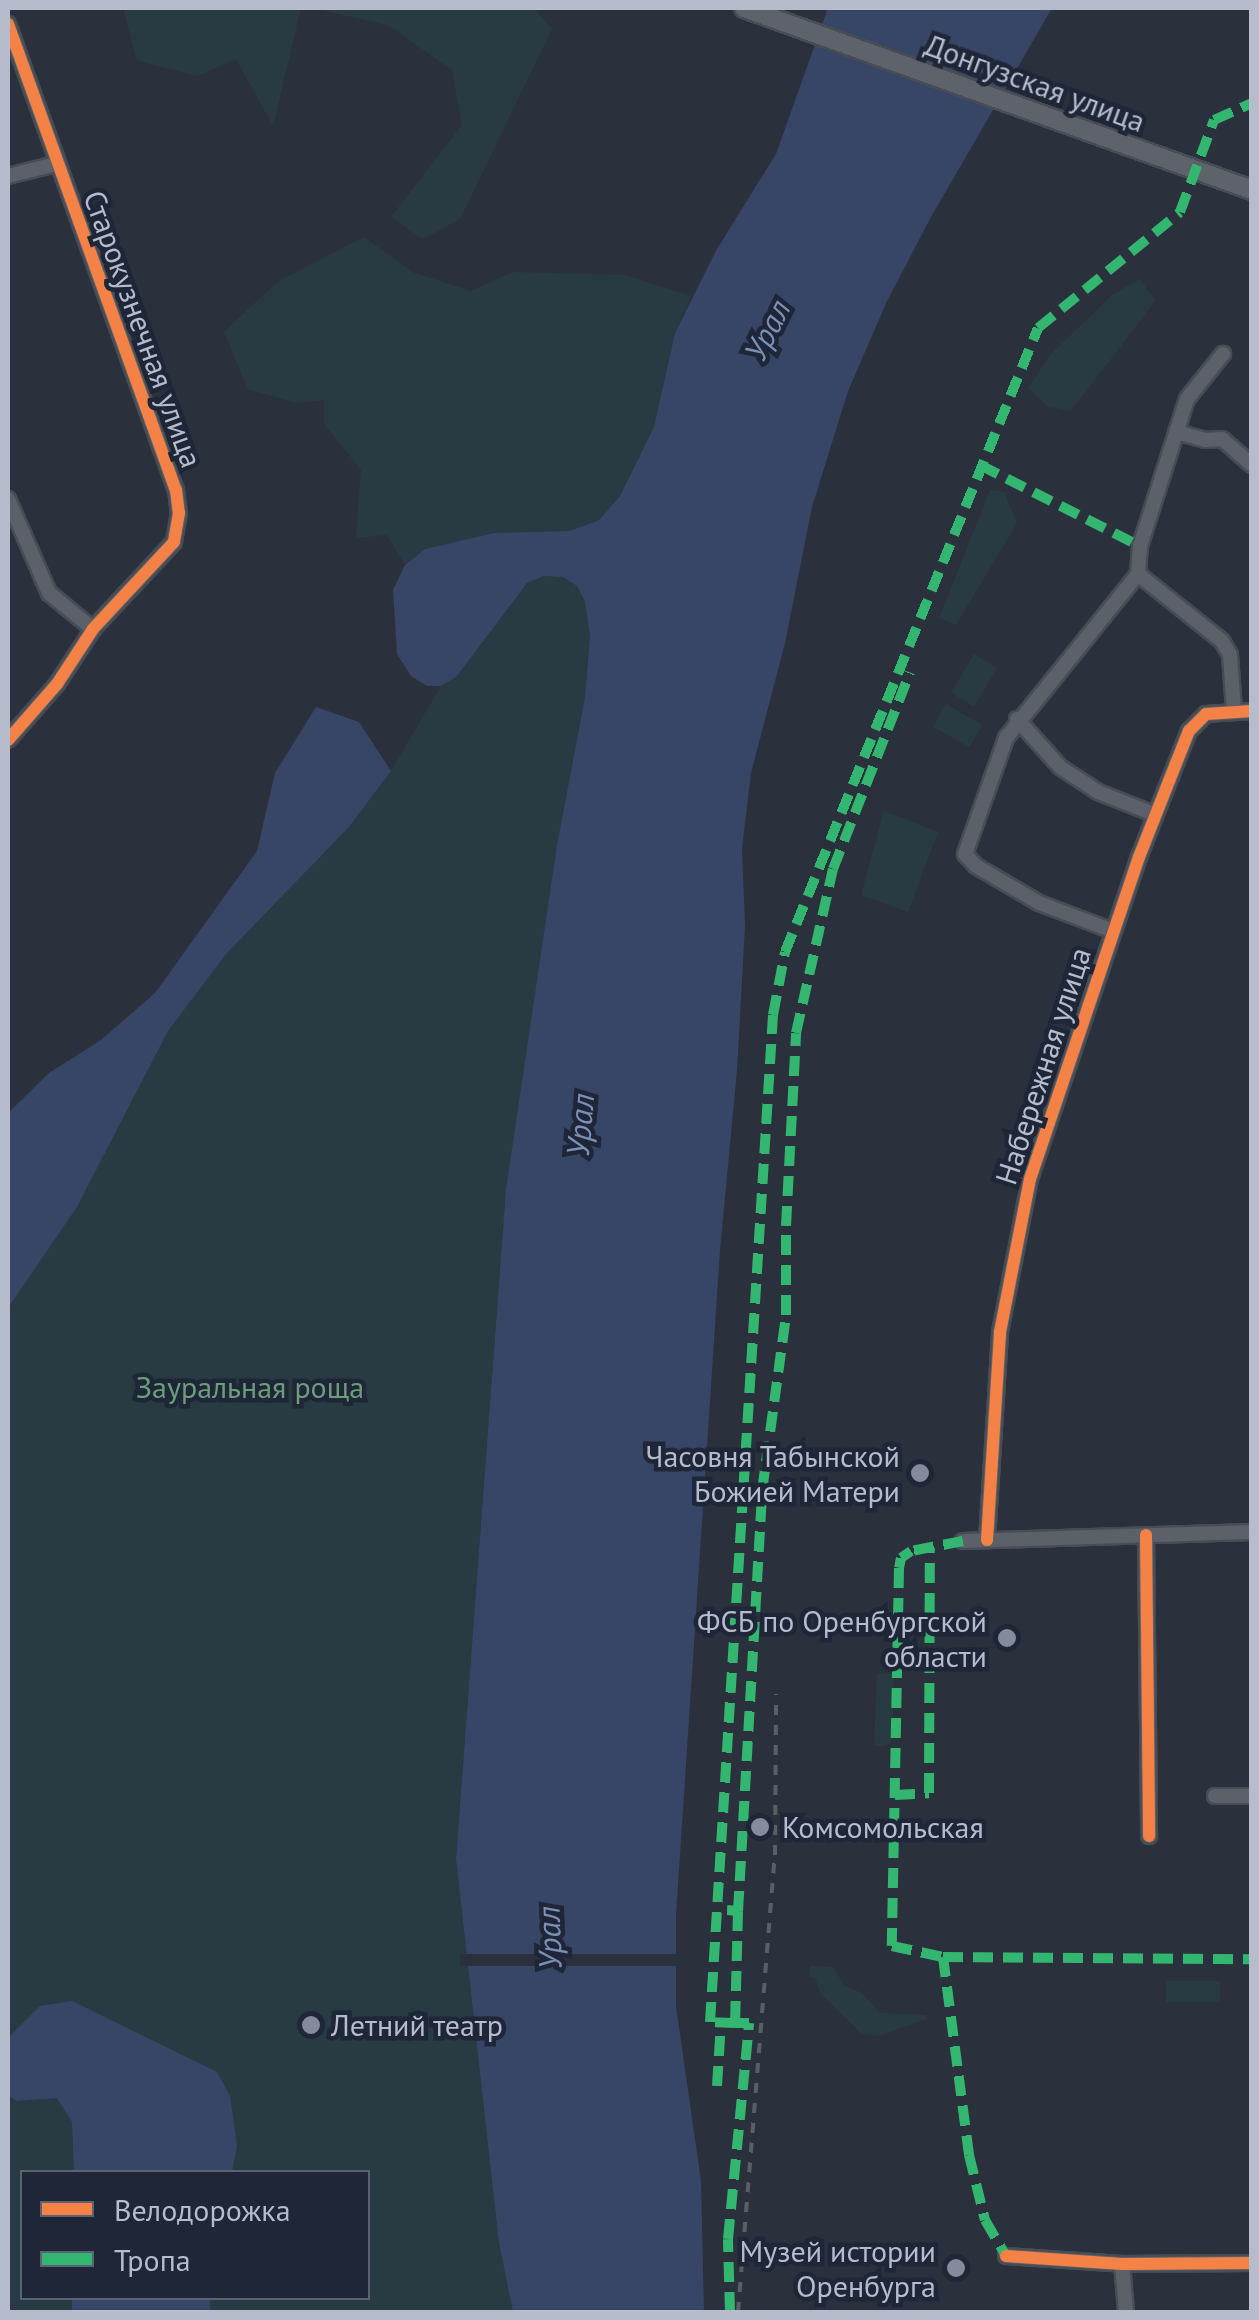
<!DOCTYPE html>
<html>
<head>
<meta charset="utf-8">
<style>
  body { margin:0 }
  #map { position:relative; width:1259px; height:2320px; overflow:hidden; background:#2b313c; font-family:"PT Sans",sans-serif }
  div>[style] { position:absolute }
  .green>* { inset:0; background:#283b42; transform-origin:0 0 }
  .water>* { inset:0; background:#374666; transform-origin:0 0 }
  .pier>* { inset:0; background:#2b313c; transform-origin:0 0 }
  .roads { filter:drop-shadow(2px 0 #484c54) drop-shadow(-2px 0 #484c54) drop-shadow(0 2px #484c54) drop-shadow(0 -2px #484c54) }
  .minor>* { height:14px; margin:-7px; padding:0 7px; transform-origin:7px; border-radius:7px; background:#5c6069 }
  .major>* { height:18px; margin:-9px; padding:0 9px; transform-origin:9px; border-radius:9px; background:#5e626b }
  .rail>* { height:4px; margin-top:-2px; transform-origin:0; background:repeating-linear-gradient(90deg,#5a5e67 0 10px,transparent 0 20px) }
  .quiet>* { height:10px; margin-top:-5px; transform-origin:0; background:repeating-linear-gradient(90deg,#33b770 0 20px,transparent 0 30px) }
  .cycleway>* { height:12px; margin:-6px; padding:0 6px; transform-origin:6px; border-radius:6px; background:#f48246 }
  .dots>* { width:28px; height:28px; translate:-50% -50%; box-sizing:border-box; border:5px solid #1e2637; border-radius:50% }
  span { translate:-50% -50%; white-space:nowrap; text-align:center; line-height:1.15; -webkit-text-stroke:9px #1e2637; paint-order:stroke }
  .street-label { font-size:30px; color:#b6bccc }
  .park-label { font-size:30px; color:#6c9e7c }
  .poi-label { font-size:30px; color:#b6bccc }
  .right { translate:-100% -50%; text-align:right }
  .left { translate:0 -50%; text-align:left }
  .water-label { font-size:32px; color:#7c8fb4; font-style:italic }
  .frame { position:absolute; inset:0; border:10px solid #b6bccc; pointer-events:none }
  .legend { position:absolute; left:20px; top:2170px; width:350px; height:130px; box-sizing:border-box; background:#1e2637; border:2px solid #5b6273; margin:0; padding:12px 18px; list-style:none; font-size:30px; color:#b6bccc }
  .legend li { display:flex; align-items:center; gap:20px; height:50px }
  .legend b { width:50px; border:2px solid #5b6273 }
</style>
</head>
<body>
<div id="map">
  <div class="green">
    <i style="clip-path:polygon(123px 8px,301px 8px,273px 126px,236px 59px,198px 76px,137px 61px)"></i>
    <i style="clip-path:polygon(311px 8px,533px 8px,552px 29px,460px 219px,423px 239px,391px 217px,462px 125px,452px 70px,388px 25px)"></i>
    <i style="clip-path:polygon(364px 237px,412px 272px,471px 291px,513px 272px,625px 275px,691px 296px,675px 333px,654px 427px,620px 496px,598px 520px,570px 532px,494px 533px,425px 549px,405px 565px,387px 535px,356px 538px,361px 470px,324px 424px,324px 400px,298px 403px,248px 389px,224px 332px,277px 282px)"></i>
    <i style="clip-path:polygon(1139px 279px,1156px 300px,1071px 411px,1048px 407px,1028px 388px,1051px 354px,1111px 296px)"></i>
    <i style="clip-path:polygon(990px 490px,1004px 492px,1017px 523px,956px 625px,939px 618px)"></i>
    <i style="clip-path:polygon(evenodd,544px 576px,563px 577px,577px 586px,585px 602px,590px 636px,585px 697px,557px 845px,506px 1189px,456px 1859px,499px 2243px,513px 2312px,8px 2312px,8px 1308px,77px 1207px,168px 1031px,225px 954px,349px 827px,391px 771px,441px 686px,456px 676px,501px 614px,527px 583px,544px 576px,22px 2172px,368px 2172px,368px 2298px,22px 2298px,22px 2172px)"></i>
    <i style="left:974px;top:654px;width:27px;height:45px;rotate:31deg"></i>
    <i style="left:946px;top:704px;width:42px;height:26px;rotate:30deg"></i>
    <i style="clip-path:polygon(884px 811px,938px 832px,908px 912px,861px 895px)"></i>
    <i style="clip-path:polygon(877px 1674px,894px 1674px,891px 1743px,881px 1747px,874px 1745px)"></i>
    <i style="clip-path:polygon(810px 1966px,834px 1967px,843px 1985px,862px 1993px,880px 2013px,926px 2015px,926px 2019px,879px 2036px,862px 2034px,820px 1993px,815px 1977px,810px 1977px)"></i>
    <i style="left:1166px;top:1981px;width:54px;height:21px"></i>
  </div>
  <div class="water">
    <i style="clip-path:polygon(828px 8px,1052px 8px,931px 217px,887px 301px,848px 391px,812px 507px,785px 643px,751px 773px,742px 848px,745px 926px,737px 1070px,720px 1250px,676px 1915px,676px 2006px,701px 2181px,704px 2312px,513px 2312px,499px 2243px,456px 1859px,506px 1189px,557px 845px,585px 697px,590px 636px,585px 602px,577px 586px,563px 577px,544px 576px,527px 583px,456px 677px,441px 686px,427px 686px,411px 676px,397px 654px,393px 590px,405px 565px,425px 549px,494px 533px,570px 531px,599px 520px,620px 496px,654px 427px,675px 333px,717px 249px,776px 154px)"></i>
    <i style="clip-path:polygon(316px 707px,359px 722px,391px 771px,349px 827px,226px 954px,168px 1031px,77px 1207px,8px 1308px,8px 1113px,49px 1073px,101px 1040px,155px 993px,257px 851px,275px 773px)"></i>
    <i style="clip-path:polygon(72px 2001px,217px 2072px,230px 2096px,237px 2145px,232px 2172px,74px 2172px,72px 2122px,57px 2098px,16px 2101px,8px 2095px,8px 2038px,40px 2006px)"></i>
    <i style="left:72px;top:2298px;width:138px;height:14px"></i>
  </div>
  <div class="pier">
    <i style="left:681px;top:1954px;width:12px;height:221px;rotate:90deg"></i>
  </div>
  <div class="roads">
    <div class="minor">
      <i style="left:8px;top:24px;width:495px;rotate:70.2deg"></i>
      <i style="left:176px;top:490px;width:23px;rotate:83deg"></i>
      <i style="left:179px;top:513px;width:29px;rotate:100deg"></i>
      <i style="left:174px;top:542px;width:119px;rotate:133deg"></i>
      <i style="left:93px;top:629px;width:66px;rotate:123.2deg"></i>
      <i style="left:57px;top:684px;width:74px;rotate:131.2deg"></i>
      <i style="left:8px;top:176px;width:49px;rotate:-14deg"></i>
      <i style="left:1176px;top:432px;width:30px;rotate:15deg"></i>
      <i style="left:1205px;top:440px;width:17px;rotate:-3deg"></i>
      <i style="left:1222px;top:439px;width:40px;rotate:41deg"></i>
      <i style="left:8px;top:499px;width:103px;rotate:66.4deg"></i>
      <i style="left:49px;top:593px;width:57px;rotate:39.3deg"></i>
      <i style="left:1138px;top:574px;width:107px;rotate:38.6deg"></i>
      <i style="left:1222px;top:641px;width:16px;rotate:60deg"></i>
      <i style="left:1230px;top:655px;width:56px;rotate:85.9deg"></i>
      <i style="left:1017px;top:719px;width:64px;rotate:48.1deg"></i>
      <i style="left:1060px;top:767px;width:45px;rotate:33.3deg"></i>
      <i style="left:1098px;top:792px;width:60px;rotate:21.4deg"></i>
      <i style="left:1113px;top:931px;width:79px;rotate:-159.3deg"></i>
      <i style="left:1039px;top:903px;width:73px;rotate:-149.6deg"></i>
      <i style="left:976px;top:866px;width:16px;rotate:-133deg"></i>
      <i style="left:965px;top:854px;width:123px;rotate:-70.5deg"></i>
      <i style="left:1006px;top:738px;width:211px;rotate:-51.2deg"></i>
      <i style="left:1138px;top:574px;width:28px;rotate:-86deg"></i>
      <i style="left:1140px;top:546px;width:154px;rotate:-72.3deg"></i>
      <i style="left:1187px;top:399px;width:58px;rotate:-51.3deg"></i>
      <i style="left:1146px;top:1535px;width:301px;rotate:89.4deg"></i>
      <i style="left:987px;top:1540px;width:208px;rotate:-86.4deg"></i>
      <i style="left:1000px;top:1332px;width:156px;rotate:-78.9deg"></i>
      <i style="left:1030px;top:1179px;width:340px;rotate:-71.3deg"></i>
      <i style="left:1139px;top:857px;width:136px;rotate:-68.4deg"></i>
      <i style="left:1189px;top:731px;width:24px;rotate:-45deg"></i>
      <i style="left:1206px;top:714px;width:46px;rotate:-3.7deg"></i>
      <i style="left:963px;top:1541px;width:289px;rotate:-1.8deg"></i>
      <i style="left:1215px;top:1796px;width:37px"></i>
      <i style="left:1006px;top:2256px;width:116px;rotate:3.9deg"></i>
      <i style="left:1122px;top:2264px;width:130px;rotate:-0.4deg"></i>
      <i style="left:1122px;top:2264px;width:48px;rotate:85.2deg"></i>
    </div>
    <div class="major">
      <i style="left:744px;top:8px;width:540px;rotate:19.71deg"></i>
    </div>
  </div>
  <div class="rail">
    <i style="left:738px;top:2312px;width:458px;rotate:-85.4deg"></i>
    <i style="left:775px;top:1855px;width:161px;rotate:-89.6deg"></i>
  </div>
  <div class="quiet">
    <i style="left:980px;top:465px;width:179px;rotate:26.9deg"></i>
    <i style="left:963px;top:1541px;width:53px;rotate:169.1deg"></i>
    <i style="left:911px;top:1551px;width:12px;rotate:145deg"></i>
    <i style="left:901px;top:1558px;width:10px;rotate:101deg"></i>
    <i style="left:899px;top:1568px;width:378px;rotate:91.1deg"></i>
    <i style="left:892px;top:1946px;width:52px;rotate:12.2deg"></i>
    <i style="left:943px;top:1957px;width:200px;rotate:82.5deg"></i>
    <i style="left:969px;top:2155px;width:67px;rotate:76.2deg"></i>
    <i style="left:985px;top:2220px;width:42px;rotate:59.7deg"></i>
    <i style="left:895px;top:1795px;width:34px;rotate:-3deg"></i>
    <i style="left:929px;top:1793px;width:245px;rotate:-89.8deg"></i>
    <i style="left:727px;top:1910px;width:11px;rotate:5deg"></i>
    <i style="left:738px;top:1911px;width:421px;rotate:-86.7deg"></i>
    <i style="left:762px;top:1491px;width:178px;rotate:-82.2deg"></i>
    <i style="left:786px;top:1315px;width:89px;rotate:-90deg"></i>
    <i style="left:786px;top:1226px;width:193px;rotate:-87deg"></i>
    <i style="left:796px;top:1033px;width:168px;rotate:-77.3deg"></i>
    <i style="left:833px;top:869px;width:211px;rotate:-68.6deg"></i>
    <i style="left:738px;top:1911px;width:112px;rotate:91.5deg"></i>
    <i style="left:735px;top:2023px;width:25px;rotate:-178deg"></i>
    <i style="left:710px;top:2022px;width:1009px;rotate:-86.42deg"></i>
    <i style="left:773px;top:1015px;width:64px;rotate:-79.2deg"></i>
    <i style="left:785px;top:952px;width:673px;rotate:-67.93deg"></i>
    <i style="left:1038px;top:328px;width:183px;rotate:-39.2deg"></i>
    <i style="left:1180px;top:212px;width:98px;rotate:-69.7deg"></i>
    <i style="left:1214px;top:120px;width:42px;rotate:-24.1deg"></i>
    <i style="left:943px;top:1957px;width:309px;rotate:0.4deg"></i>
    <i style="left:717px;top:2086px;width:64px;rotate:-86.4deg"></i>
    <i style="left:730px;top:2312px;width:73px;rotate:-91.6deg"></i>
    <i style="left:728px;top:2239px;width:217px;rotate:-84.4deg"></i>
    <i style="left:749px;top:2023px;width:14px;rotate:180deg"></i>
  </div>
  <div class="cycleway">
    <i style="left:8px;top:24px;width:495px;rotate:70.2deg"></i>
    <i style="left:176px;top:490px;width:23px;rotate:83deg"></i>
    <i style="left:179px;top:513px;width:29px;rotate:100deg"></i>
    <i style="left:174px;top:542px;width:119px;rotate:133deg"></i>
    <i style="left:93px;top:629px;width:66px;rotate:123.2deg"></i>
    <i style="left:57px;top:684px;width:74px;rotate:131.2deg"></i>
    <i style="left:1146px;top:1535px;width:301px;rotate:89.4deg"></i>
    <i style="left:987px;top:1540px;width:208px;rotate:-86.4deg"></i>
    <i style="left:1000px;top:1332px;width:156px;rotate:-78.9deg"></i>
    <i style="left:1030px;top:1179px;width:340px;rotate:-71.3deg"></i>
    <i style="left:1139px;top:857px;width:136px;rotate:-68.4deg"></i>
    <i style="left:1189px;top:731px;width:24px;rotate:-45deg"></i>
    <i style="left:1206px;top:714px;width:46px;rotate:-3.7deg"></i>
    <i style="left:1006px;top:2256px;width:116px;rotate:3.9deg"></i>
    <i style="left:1122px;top:2264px;width:130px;rotate:-0.4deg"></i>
  </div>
  <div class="dots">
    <i style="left:920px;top:1473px;background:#858b9a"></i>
    <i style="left:1007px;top:1638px;background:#858b9a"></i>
    <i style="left:760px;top:1827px;background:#858b9a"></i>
    <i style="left:311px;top:2025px;background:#858b9a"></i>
    <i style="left:956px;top:2268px;background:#858b9a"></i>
  </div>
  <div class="street-label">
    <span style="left:1035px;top:83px;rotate:20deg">Донгузская улица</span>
    <span style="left:143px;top:329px;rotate:70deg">Старокузнечная улица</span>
    <span style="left:1043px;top:1066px;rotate:-72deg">Набережная улица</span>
  </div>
  <div class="park-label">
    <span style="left:250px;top:1387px">Зауральная роща</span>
  </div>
  <div class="poi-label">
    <span class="right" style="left:900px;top:1473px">Часовня Табынской<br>Божией Матери</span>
    <span class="right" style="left:987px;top:1638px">ФСБ по Оренбургской<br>области</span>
    <span class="left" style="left:782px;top:1827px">Комсомольская</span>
    <span class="left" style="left:331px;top:2025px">Летний театр</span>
    <span class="right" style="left:936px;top:2268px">Музей истории<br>Оренбурга</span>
  </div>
  <div class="water-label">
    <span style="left:767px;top:330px;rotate:-63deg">Урал</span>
    <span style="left:580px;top:1125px;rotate:-85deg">Урал</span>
    <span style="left:549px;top:1938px;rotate:-92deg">Урал</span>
  </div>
  <div class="frame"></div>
  <ul class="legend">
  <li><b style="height:12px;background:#f48246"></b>Велодорожка</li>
  <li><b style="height:12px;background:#33b770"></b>Тропа</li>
  </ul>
</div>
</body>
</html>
